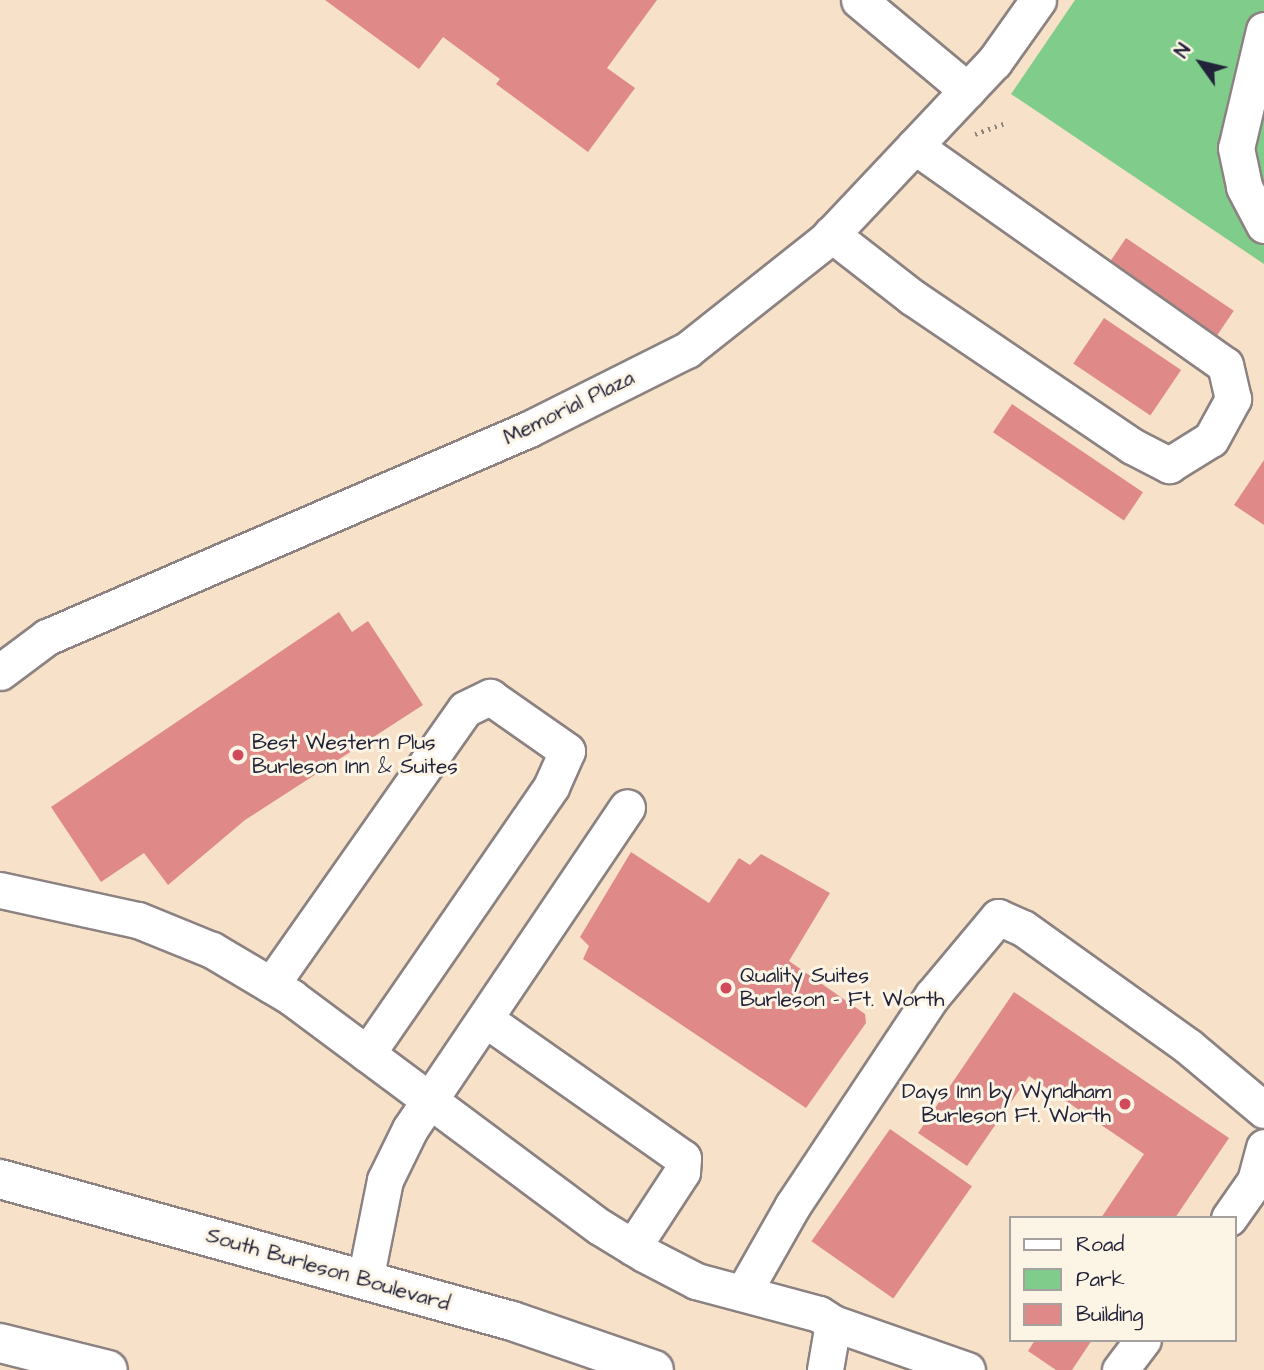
<!DOCTYPE html>
<html>
<head>
<meta charset="utf-8">
<style>
  body { margin:0 }
  #map { position:relative; width:1264px; height:1370px; overflow:hidden; background:#f7e2c9; font-family:"Architects Daughter",sans-serif }
  div>[style] { position:absolute }
  .green>* { inset:0; background:#80cc8a }
  .building>* { inset:0; background:#df8a89; transform-origin:0 0 }
  .path>* { height:4.5px; margin-top:-2.25px; transform-origin:0; background:repeating-linear-gradient(90deg,#8c8282 0 2px,transparent 0 7px) }
  .roads { filter:drop-shadow(2px 0 #8c8282) drop-shadow(-2px 0 #8c8282) drop-shadow(0 2px #8c8282) drop-shadow(0 -2px #8c8282) }
  .minor>* { height:35px; margin:-17.5px; padding:0 17.5px; transform-origin:17.5px; border-radius:17.5px; background:#fff }
  .major>* { height:38px; margin:-19px; padding:0 19px; transform-origin:19px; border-radius:19px; background:#fff }
  .highway>* { height:38px; margin:-19px; padding:0 19px; transform-origin:19px; border-radius:19px; background:#fff }
  .dots>* { width:19px; height:19px; translate:-50% -50%; box-sizing:border-box; border:4px solid #fcf5e5; border-radius:50% }
  span { translate:-50% -50%; white-space:nowrap; text-align:center; line-height:1.15; -webkit-text-stroke:6px #fcf5e5; paint-order:stroke }
  .street-label { font-size:21px; color:#22223b }
  .poi-label { font-size:21px; color:#22223b }
  .left { translate:0 -50%; text-align:left }
  .right { translate:-100% -50%; text-align:right }
  .legend { position:absolute; left:1009px; top:1216px; width:228px; height:126px; box-sizing:border-box; background:#fcf5e5; border:2px solid #a5a1a1; margin:0; padding:9px 12px; list-style:none; font-size:21px; color:#22223b }
  .legend li { display:flex; align-items:center; gap:14px; height:35px }
  .legend b { width:35px; border:2px solid #a5a1a1 }
  .north { position:absolute; left:1166px; top:28px; width:70px; height:70px; -webkit-text-stroke:5px #fcf5e5; paint-order:stroke; rotate:304deg; font-size:19px; font-weight:700; line-height:28px; text-align:center; color:#22223b }
  .north::after { content:''; display:block; margin:auto; width:24px; height:32px; background:#22223b; clip-path:polygon(50% 0,100% 100%,50% 72%,0 100%) }
</style>
</head>
<body>
<div id="map">
  <div class="green">
    <i style="clip-path:polygon(1075px 0,1264px 0,1264px 264px,1011px 94px)"></i>
  </div>
  <div class="building">
    <i style="clip-path:polygon(325px 0,657px 0,607px 68px,635px 88px,588px 152px,496px 84px,500px 79px,443px 37px,419px 69px)"></i>
    <i style="left:1126px;top:238px;width:130px;height:35px;rotate:34deg"></i>
    <i style="left:1104px;top:318px;width:93px;height:55px;rotate:34deg"></i>
    <i style="left:1012px;top:404px;width:158px;height:34px;rotate:34deg"></i>
    <i style="clip-path:polygon(1264px 460px,1264px 525px,1234px 505px)"></i>
    <i style="clip-path:polygon(339px 612px,352px 632px,368px 621px,423px 705px,245px 820px,168px 885px,144px 853px,101px 882px,51px 807px)"></i>
    <i style="clip-path:polygon(631px 852px,709px 903px,739px 858px,750px 865px,761px 854px,830px 893px,789px 961px,865px 1014px,866px 1023px,806px 1108px,583px 959px,589px 946px,580px 937px)"></i>
    <i style="clip-path:polygon(1014px 992px,1229px 1138px,1175px 1218px,1101px 1218px,1144px 1154px,1029px 1076px,967px 1166px,918px 1133px)"></i>
    <i style="left:890px;top:1129px;width:100px;height:137px;rotate:35deg"></i>
    <i style="clip-path:polygon(1035px 1340px,1092px 1340px,1072px 1370px,1056px 1370px,1028px 1351px)"></i>
  </div>
  <div class="path">
    <i style="left:975px;top:134px;width:30px;rotate:-20deg"></i>
  </div>
  <div class="roads">
    <div class="minor">
      <i style="left:859px;top:0;width:141px;rotate:39.8deg"></i>
      <i style="left:1264px;top:30px;width:121px;rotate:103.3deg"></i>
      <i style="left:1236px;top:148px;width:40px;rotate:78deg"></i>
      <i style="left:1244px;top:187px;width:43px;rotate:62.2deg"></i>
      <i style="left:831px;top:234px;width:103px;rotate:37.9deg"></i>
      <i style="left:912px;top:297px;width:266px;rotate:34.1deg"></i>
      <i style="left:1132px;top:446px;width:42px;rotate:27.2deg"></i>
      <i style="left:1169px;top:465px;width:49px;rotate:-31.8deg"></i>
      <i style="left:1211px;top:439px;width:46px;rotate:-61.2deg"></i>
      <i style="left:1233px;top:399px;width:35px;rotate:-103deg"></i>
      <i style="left:1225px;top:365px;width:380px;rotate:-144.8deg"></i>
      <i style="left:0;top:672px;width:59px;rotate:-36.7deg"></i>
      <i style="left:47px;top:637px;width:525px;rotate:-23.34deg"></i>
      <i style="left:529px;top:429px;width:177px;rotate:-26.6deg"></i>
      <i style="left:687px;top:350px;width:177px;rotate:-38.4deg"></i>
      <i style="left:826px;top:240px;width:245px;rotate:-46.7deg"></i>
      <i style="left:994px;top:62px;width:76px;rotate:-54.6deg"></i>
      <i style="left:0;top:890px;width:141px;rotate:12.3deg"></i>
      <i style="left:138px;top:920px;width:80px;rotate:22.1deg"></i>
      <i style="left:212px;top:950px;width:92px;rotate:30.7deg"></i>
      <i style="left:291px;top:997px;width:385px;rotate:36.7deg"></i>
      <i style="left:600px;top:1227px;width:52px;rotate:31.5deg"></i>
      <i style="left:644px;top:1254px;width:59px;rotate:27.4deg"></i>
      <i style="left:696px;top:1281px;width:127px;rotate:15deg"></i>
      <i style="left:819px;top:1314px;width:17px;rotate:33deg"></i>
      <i style="left:833px;top:1323px;width:48px;rotate:99.7deg"></i>
      <i style="left:271px;top:985px;width:337px;rotate:-54.9deg"></i>
      <i style="left:465px;top:709px;width:28px;rotate:-26deg"></i>
      <i style="left:490px;top:697px;width:94px;rotate:35deg"></i>
      <i style="left:567px;top:751px;width:39px;rotate:114deg"></i>
      <i style="left:551px;top:787px;width:324px;rotate:124.6deg"></i>
      <i style="left:485px;top:1019px;width:242px;rotate:35.1deg"></i>
      <i style="left:683px;top:1158px;width:14px;rotate:94deg"></i>
      <i style="left:682px;top:1172px;width:90px;rotate:123.2deg"></i>
      <i style="left:1229px;top:1218px;width:45px;rotate:-54.9deg"></i>
      <i style="left:1255px;top:1181px;width:35px;rotate:-75deg"></i>
      <i style="left:365px;top:1280px;width:102px;rotate:-78.7deg"></i>
      <i style="left:385px;top:1180px;width:57px;rotate:-63.9deg"></i>
      <i style="left:410px;top:1129px;width:388px;rotate:-56deg"></i>
      <i style="left:743px;top:1293px;width:101px;rotate:-60.4deg"></i>
      <i style="left:793px;top:1205px;width:251px;rotate:-56.4deg"></i>
      <i style="left:932px;top:996px;width:103px;rotate:-50.1deg"></i>
      <i style="left:998px;top:917px;width:27px;rotate:24deg"></i>
      <i style="left:1023px;top:928px;width:204px;rotate:35.6deg"></i>
      <i style="left:1189px;top:1047px;width:98px;rotate:40deg"></i>
      <i style="left:833px;top:1323px;width:142px;rotate:19.3deg"></i>
      <i style="left:1120px;top:1370px;width:38px;rotate:-53deg"></i>
    </div>
    <div class="major">
      <i style="left:0;top:1179px;width:531px;rotate:15.5deg"></i>
      <i style="left:512px;top:1321px;width:150px;rotate:19deg"></i>
    </div>
    <div class="highway">
      <i style="left:0;top:1343px;width:111px;rotate:14deg"></i>
    </div>
  </div>
  <div class="dots">
    <i style="left:238px;top:755px;background:#d1495b"></i>
    <i style="left:726px;top:988px;background:#d1495b"></i>
    <i style="left:1125px;top:1104px;background:#d1495b"></i>
  </div>
  <div class="street-label">
    <span style="left:569px;top:408px;rotate:-26deg">Memorial Plaza</span>
    <span style="left:328px;top:1270px;rotate:16deg">South Burleson Boulevard</span>
  </div>
  <div class="poi-label">
    <span class="left" style="left:252px;top:755px">Best Western Plus<br>Burleson Inn &amp; Suites</span>
    <span class="left" style="left:740px;top:988px">Quality Suites<br>Burleson - Ft. Worth</span>
    <span class="right" style="left:1111px;top:1104px">Days Inn by Wyndham<br>Burleson Ft. Worth</span>
  </div>
  <ul class="legend">
  <li><b style="height:9px;background:#fff"></b>Road</li>
  <li><b style="height:19px;background:#80cc8a"></b>Park</li>
  <li><b style="height:19px;background:#df8a89"></b>Building</li>
  </ul>
  <div class="north">N</div>
</div>
</body>
</html>
